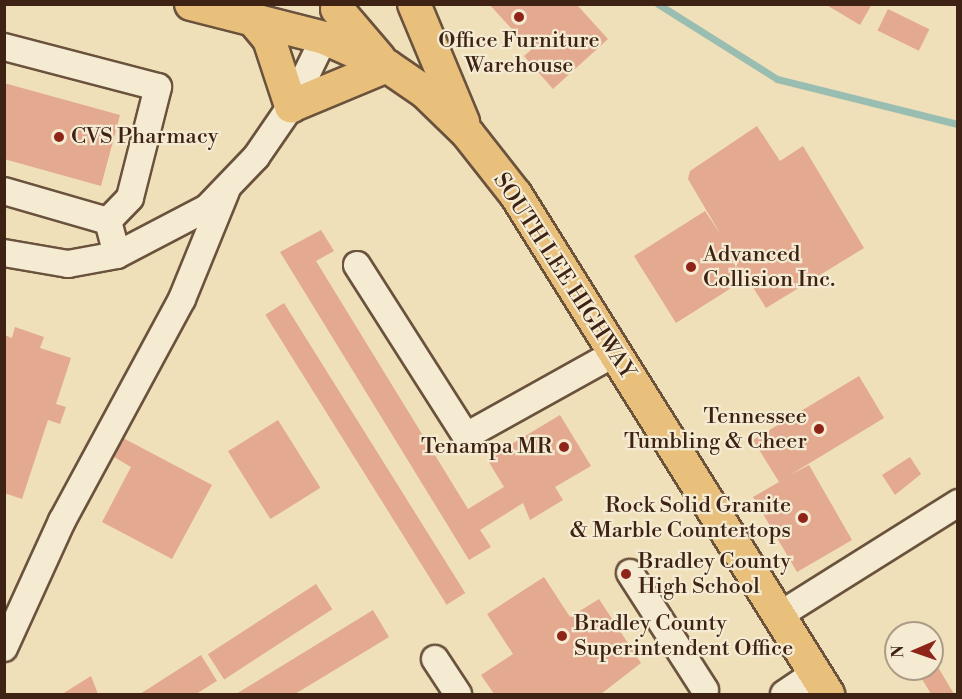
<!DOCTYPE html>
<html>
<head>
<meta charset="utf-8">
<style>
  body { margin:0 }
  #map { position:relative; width:962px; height:699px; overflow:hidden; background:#efe0b9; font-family:"Libre Bodoni",serif }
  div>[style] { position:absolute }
  .stream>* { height:7px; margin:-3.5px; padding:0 3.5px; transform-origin:3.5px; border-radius:3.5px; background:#9abdb1 }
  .building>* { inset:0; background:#e3aa90; transform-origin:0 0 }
  .roads { filter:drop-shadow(2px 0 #6a523d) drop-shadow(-2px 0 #6a523d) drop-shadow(0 2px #6a523d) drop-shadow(0 -2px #6a523d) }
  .minor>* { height:26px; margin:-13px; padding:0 13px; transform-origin:13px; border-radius:13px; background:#f5ebd2 }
  .major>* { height:32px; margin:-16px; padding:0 16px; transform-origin:16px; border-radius:16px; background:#e8c07c }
  .dots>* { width:16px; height:16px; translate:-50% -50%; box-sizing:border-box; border:3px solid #f5ebd2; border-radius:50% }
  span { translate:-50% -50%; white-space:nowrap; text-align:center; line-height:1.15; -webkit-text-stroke:4.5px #f5ebd2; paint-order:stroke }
  .poi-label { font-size:22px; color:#3e2314 }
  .left { translate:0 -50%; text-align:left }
  .right { translate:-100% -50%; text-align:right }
  .street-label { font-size:22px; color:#3e2314 }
  .frame { position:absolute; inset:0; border:6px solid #3e2314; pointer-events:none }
  .north { position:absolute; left:884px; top:621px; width:60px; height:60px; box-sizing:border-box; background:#f5ebd2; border:2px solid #ac9b86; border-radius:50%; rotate:268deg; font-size:16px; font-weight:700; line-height:24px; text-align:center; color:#3e2314 }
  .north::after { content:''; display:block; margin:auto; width:21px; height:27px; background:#8f2418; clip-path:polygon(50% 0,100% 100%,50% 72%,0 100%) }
</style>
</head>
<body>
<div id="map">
  <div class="stream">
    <i style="left:658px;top:4px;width:141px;rotate:32.2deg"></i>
    <i style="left:777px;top:79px;width:187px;rotate:14deg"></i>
  </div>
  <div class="building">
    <i style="clip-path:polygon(489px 4px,578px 6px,608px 39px,553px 89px,524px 56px,531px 50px)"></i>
    <i style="clip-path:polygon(825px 4px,872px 4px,860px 25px)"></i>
    <i style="left:888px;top:9px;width:46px;height:24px;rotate:26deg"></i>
    <i style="clip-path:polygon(4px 83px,120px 115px,101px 186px,4px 159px)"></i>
    <i style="clip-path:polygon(757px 126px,780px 161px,803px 146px,864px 248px,766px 308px,747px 278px,676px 323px,634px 256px,705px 211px,721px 235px,688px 179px,690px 171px)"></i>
    <i style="clip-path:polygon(321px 230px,334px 251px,316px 261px,468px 509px,504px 487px,487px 459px,560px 415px,591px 466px,555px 487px,563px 500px,530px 520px,523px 503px,480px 530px,491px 547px,469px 560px,280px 252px)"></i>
    <i style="left:284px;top:303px;width:342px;height:22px;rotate:58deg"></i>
    <i style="clip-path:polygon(15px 327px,44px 337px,40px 348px,71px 358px,56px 404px,66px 407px,60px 424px,48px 420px,22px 499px,4px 493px,4px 335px,12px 338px)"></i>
    <i style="clip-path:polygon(859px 376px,884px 418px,790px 475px,809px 465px,852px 540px,797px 572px,753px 497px,779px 482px,753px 440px)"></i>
    <i style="left:278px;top:420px;width:80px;height:59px;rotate:58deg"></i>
    <i style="clip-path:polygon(123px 438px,212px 485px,172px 559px,102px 522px,131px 467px,114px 457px)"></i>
    <i style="clip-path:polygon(910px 457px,921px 474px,895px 495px,882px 475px)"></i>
    <i style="clip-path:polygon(544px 577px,570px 617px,599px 599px,641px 663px,601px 694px,494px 694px,481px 675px,513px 654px,487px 614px)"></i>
    <i style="left:316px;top:584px;width:30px;height:129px;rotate:57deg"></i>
    <i style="clip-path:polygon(373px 610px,389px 637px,295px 694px,236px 694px)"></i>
    <i style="clip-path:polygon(201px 655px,217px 681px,196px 694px,140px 694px)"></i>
    <i style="clip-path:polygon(932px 657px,954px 694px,931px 694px,916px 669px,932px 669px)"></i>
    <i style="clip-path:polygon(91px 676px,98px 694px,62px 694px)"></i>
  </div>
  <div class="roads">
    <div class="minor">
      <i style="left:4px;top:47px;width:159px;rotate:14.6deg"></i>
      <i style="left:158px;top:87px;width:114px;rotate:104.2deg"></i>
      <i style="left:130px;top:198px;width:32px;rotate:134deg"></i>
      <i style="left:108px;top:221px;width:35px;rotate:75deg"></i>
      <i style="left:4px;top:191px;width:108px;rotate:16.1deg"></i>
      <i style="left:4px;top:253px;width:65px;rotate:9.8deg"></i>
      <i style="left:68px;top:264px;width:50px;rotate:-10.4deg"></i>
      <i style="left:117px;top:255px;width:102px;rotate:-27.6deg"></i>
      <i style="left:207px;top:208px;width:71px;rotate:-46.1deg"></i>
      <i style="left:256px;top:157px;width:62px;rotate:-55.5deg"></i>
      <i style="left:291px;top:106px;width:76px;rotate:-64.1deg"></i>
      <i style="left:357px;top:265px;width:203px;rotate:57.5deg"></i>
      <i style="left:466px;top:436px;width:171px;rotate:-29.1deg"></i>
      <i style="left:630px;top:573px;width:139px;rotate:57.3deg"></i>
      <i style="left:778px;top:616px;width:213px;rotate:-32.1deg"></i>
      <i style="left:4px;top:648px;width:140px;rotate:-65.5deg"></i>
      <i style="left:62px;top:521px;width:252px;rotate:-61.6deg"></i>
      <i style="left:182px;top:299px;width:117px;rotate:-67.8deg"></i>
      <i style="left:435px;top:659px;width:42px;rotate:56.7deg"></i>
      <i style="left:784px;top:694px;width:36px;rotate:-34deg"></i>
    </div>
    <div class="major">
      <i style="left:191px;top:4px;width:137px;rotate:14.3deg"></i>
      <i style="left:324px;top:38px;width:69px;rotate:24deg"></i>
      <i style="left:387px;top:66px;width:46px;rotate:34.4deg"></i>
      <i style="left:425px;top:92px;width:60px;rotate:44.3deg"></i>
      <i style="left:468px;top:134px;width:78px;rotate:51.8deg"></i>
      <i style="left:516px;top:195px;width:589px;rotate:57.98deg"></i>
      <i style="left:414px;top:4px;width:128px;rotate:67.4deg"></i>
      <i style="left:337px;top:9px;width:65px;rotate:49.4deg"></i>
      <i style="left:253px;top:20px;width:25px;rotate:50deg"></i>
      <i style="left:269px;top:39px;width:71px;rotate:71.8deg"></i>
      <i style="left:291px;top:106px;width:104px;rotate:-22.6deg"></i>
    </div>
  </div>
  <div class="dots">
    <i style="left:519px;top:17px;background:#8f2418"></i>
    <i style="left:59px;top:137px;background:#8f2418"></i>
    <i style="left:691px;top:267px;background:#8f2418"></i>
    <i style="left:819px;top:429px;background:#8f2418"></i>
    <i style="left:564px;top:447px;background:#8f2418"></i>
    <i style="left:803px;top:518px;background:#8f2418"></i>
    <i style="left:626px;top:574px;background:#8f2418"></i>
    <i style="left:562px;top:636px;background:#8f2418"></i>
  </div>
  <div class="poi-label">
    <span style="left:519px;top:53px">Office Furniture<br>Warehouse</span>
    <span class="left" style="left:71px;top:137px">CVS Pharmacy</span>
    <span class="left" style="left:703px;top:267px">Advanced<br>Collision Inc.</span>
    <span class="right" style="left:807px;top:429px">Tennessee<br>Tumbling &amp; Cheer</span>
    <span class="right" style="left:552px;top:447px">Tenampa MR</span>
    <span class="right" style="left:791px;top:518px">Rock Solid Granite<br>&amp; Marble Countertops</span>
    <span class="left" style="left:638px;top:574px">Bradley County<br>High School</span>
    <span class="left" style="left:574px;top:636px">Bradley County<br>Superintendent Office</span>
  </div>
  <div class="street-label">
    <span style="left:564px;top:276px;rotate:57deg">SOUTH LEE HIGHWAY</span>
  </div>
  <div class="frame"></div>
  <div class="north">N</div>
</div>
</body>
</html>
